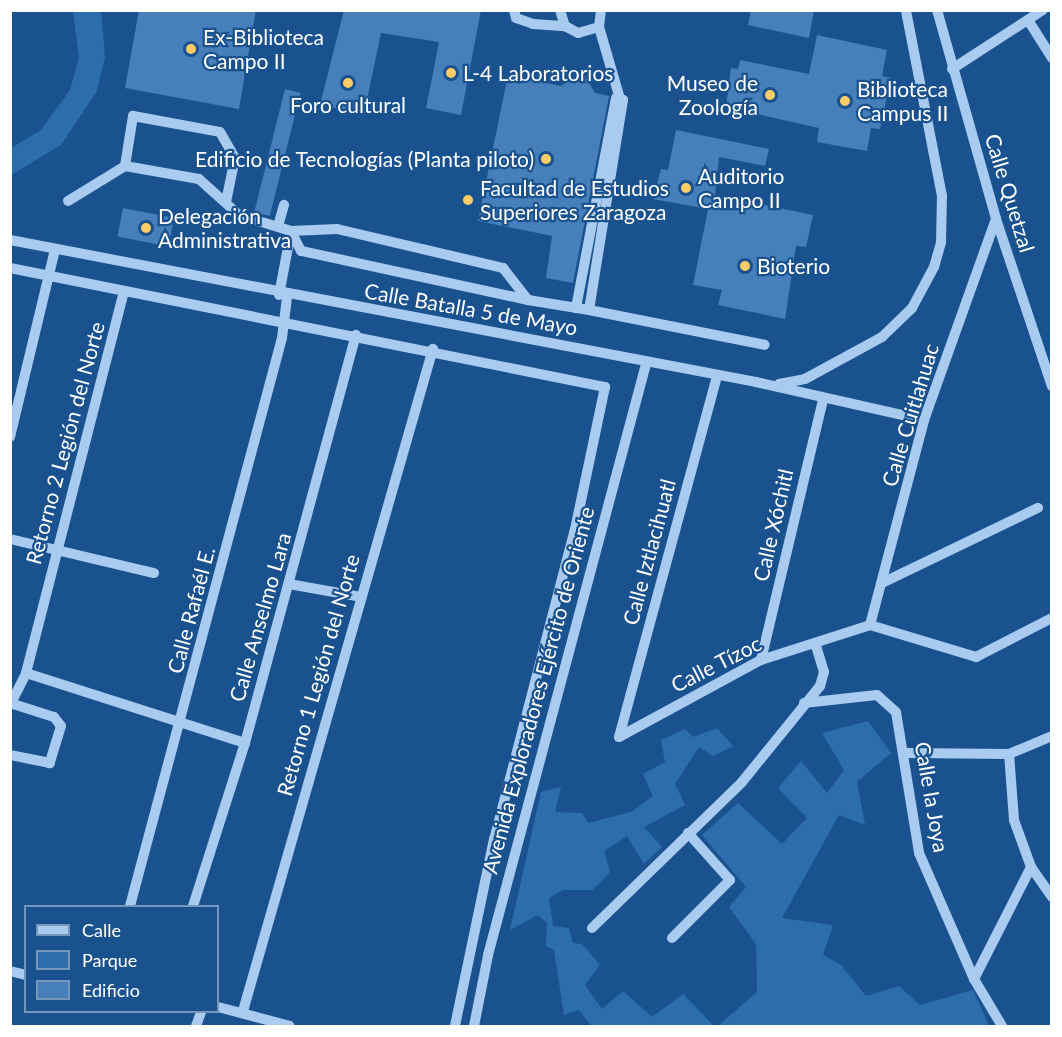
<!DOCTYPE html>
<html>
<head>
<meta charset="utf-8">
<style>
  body { margin:0 }
  #map { position:relative; width:1062px; height:1037px; overflow:hidden; background:#1a5290; font-family:Lato,sans-serif }
  div>[style] { position:absolute }
  .green>* { inset:0; background:#2c6dae }
  .building>* { inset:0; background:#467fb9; transform-origin:0 0 }
  .minor>* { height:10px; margin:-5px; padding:0 5px; transform-origin:5px; border-radius:5px; background:#a8cbef }
  .dots>* { width:16px; height:16px; translate:-50% -50%; box-sizing:border-box; border:3px solid #1a5290; border-radius:50% }
  span { translate:-50% -50%; white-space:nowrap; text-align:center; line-height:1.15; -webkit-text-stroke:4.5px #1a5290; paint-order:stroke }
  .poi-label { font-size:21px; color:#fff }
  .left { translate:0 -50%; text-align:left }
  .right { translate:-100% -50%; text-align:right }
  .street-label { font-size:21px; color:#fff }
  .frame { position:absolute; inset:0; border:12px solid #fff; pointer-events:none }
  .legend { position:absolute; left:24px; top:905px; width:195px; height:108px; box-sizing:border-box; background:#1a5290; border:2px solid #7697bc; margin:0; padding:8px 10px; list-style:none; font-size:18px; color:#fff }
  .legend li { display:flex; align-items:center; gap:12px; height:30px }
  .legend b { width:30px; border:2px solid #7697bc }
</style>
</head>
<body>
<div id="map">
  <div class="green">
    <i style="clip-path:polygon(73px 11px,101px 11px,105px 57px,97px 91px,61px 145px,11px 175px,11px 148px,41px 130px,70px 90px,79px 58px)"></i>
    <i style="clip-path:polygon(868px 721px,891px 753px,857px 782px,865px 825px,839px 815px,782px 918px,833px 925px,823px 955px,840px 964px,866px 996px,899px 986px,920px 1005px,973px 990px,989px 1026px,718px 1026px,757px 992px,756px 944px,729px 907px,746px 887px,702px 835px,738px 803px,782px 844px,807px 818px,778px 788px,801px 761px,827px 793px,844px 770px,822px 733px)"></i>
    <i style="clip-path:polygon(717px 728px,733px 746px,713px 756px,699px 747px,675px 784px,685px 805px,644px 827px,662px 847px,644px 864px,627px 836px,604px 851px,610px 872px,593px 890px,563px 890px,549px 898px,553px 926px,569px 928px,573px 943px,582px 944px,600px 965px,585px 985px,602px 1009px,623px 991px,652px 1017px,683px 994px,714px 1026px,591px 1026px,579px 1010px,564px 1015px,554px 950px,546px 946px,547px 923px,538px 915px,510px 930px,541px 792px,561px 787px,555px 812px,582px 813px,588px 823px,631px 812px,653px 796px,643px 774px,665px 762px,661px 740px,685px 729px,693px 737px)"></i>
  </div>
  <div class="building">
    <i style="clip-path:polygon(139px 10px,256px 10px,239px 109px,125px 88px)"></i>
    <i style="clip-path:polygon(344px 10px,481px 10px,461px 115px,426px 108px,439px 42px,381px 33px,364px 114px,320px 105px)"></i>
    <i style="clip-path:polygon(751px 10px,814px 10px,809px 38px,748px 25px)"></i>
    <i style="clip-path:polygon(817px 35px,887px 50px,882px 76px,891px 78px,880px 129px,871px 128px,867px 151px,817px 142px,819px 128px,726px 107px,731px 68px,738px 69px,740px 60px,809px 74px)"></i>
    <i style="clip-path:polygon(583px 73px,595px 93px,609px 96px,573px 283px,546px 278px,552px 236px,478px 221px,508px 75px,561px 86px)"></i>
    <i style="left:285px;top:89px;width:16px;height:127px;rotate:14deg"></i>
    <i style="clip-path:polygon(676px 130px,769px 149px,765px 166px,719px 157px,715px 195px,813px 215px,806px 247px,796px 246px,785px 319px,718px 305px,722px 290px,693px 285px,708px 209px,653px 199px,661px 169px,668px 170px)"></i>
    <i style="left:123px;top:208px;width:52px;height:29px;rotate:11deg"></i>
  </div>
  <div class="minor">
    <i style="left:514px;top:10px;width:8px;rotate:76deg"></i>
    <i style="left:516px;top:18px;width:18px;rotate:19deg"></i>
    <i style="left:533px;top:24px;width:32px;rotate:4deg"></i>
    <i style="left:560px;top:10px;width:17px;rotate:73deg"></i>
    <i style="left:565px;top:26px;width:15px;rotate:28deg"></i>
    <i style="left:578px;top:33px;width:22px;rotate:-16deg"></i>
    <i style="left:601px;top:10px;width:17px;rotate:97deg"></i>
    <i style="left:599px;top:27px;width:75px;rotate:73.7deg"></i>
    <i style="left:937px;top:10px;width:217px;rotate:74.2deg"></i>
    <i style="left:996px;top:219px;width:176px;rotate:71.5deg"></i>
    <i style="left:1028px;top:20px;width:45px;rotate:57.7deg"></i>
    <i style="left:952px;top:69px;width:108px;rotate:-33deg"></i>
    <i style="left:125px;top:166px;width:51px;rotate:-80.9deg"></i>
    <i style="left:133px;top:116px;width:88px;rotate:10.4deg"></i>
    <i style="left:220px;top:132px;width:30px;rotate:60deg"></i>
    <i style="left:235px;top:158px;width:45px;rotate:101.6deg"></i>
    <i style="left:68px;top:201px;width:67px;rotate:-31.6deg"></i>
    <i style="left:125px;top:166px;width:75px;rotate:10deg"></i>
    <i style="left:199px;top:179px;width:54px;rotate:42deg"></i>
    <i style="left:239px;top:215px;width:54px;rotate:17.1deg"></i>
    <i style="left:291px;top:231px;width:65px;rotate:100.6deg"></i>
    <i style="left:278px;top:226px;width:22px;rotate:-74deg"></i>
    <i style="left:337px;top:229px;width:171px;rotate:13.2deg"></i>
    <i style="left:503px;top:268px;width:41px;rotate:52deg"></i>
    <i style="left:528px;top:300px;width:232px;rotate:-167.8deg"></i>
    <i style="left:301px;top:251px;width:22px;rotate:-117deg"></i>
    <i style="left:291px;top:231px;width:46px;rotate:-2.5deg"></i>
    <i style="left:10px;top:240px;width:759px;rotate:10.78deg"></i>
    <i style="left:756px;top:382px;width:172px;rotate:12.7deg"></i>
    <i style="left:10px;top:268px;width:607px;rotate:11.31deg"></i>
    <i style="left:605px;top:387px;width:141px;rotate:101.9deg"></i>
    <i style="left:576px;top:525px;width:325px;rotate:104.6deg"></i>
    <i style="left:494px;top:839px;width:191px;rotate:101.8deg"></i>
    <i style="left:528px;top:300px;width:62px;rotate:9.3deg"></i>
    <i style="left:589px;top:310px;width:213px;rotate:-80.8deg"></i>
    <i style="left:623px;top:100px;width:7px;rotate:-164deg"></i>
    <i style="left:616px;top:98px;width:214px;rotate:100.8deg"></i>
    <i style="left:589px;top:310px;width:179px;rotate:11.2deg"></i>
    <i style="left:779px;top:384px;width:26px;rotate:-11deg"></i>
    <i style="left:805px;top:379px;width:88px;rotate:-28.6deg"></i>
    <i style="left:882px;top:337px;width:42px;rotate:-44deg"></i>
    <i style="left:912px;top:308px;width:47px;rotate:-61.8deg"></i>
    <i style="left:934px;top:267px;width:26px;rotate:-74deg"></i>
    <i style="left:941px;top:242px;width:46px;rotate:-88.8deg"></i>
    <i style="left:942px;top:196px;width:189px;rotate:-101deg"></i>
    <i style="left:10px;top:437px;width:193px;rotate:-76.5deg"></i>
    <i style="left:10px;top:539px;width:148px;rotate:13.3deg"></i>
    <i style="left:884px;top:582px;width:171px;rotate:-25.7deg"></i>
    <i style="left:289px;top:584px;width:73px;rotate:10.2deg"></i>
    <i style="left:870px;top:625px;width:212px;rotate:-75.2deg"></i>
    <i style="left:924px;top:420px;width:214px;rotate:-70.3deg"></i>
    <i style="left:870px;top:625px;width:111px;rotate:16.8deg"></i>
    <i style="left:976px;top:657px;width:85px;rotate:-27.2deg"></i>
    <i style="left:761px;top:660px;width:268px;rotate:-76.6deg"></i>
    <i style="left:26px;top:673px;width:230px;rotate:17.7deg"></i>
    <i style="left:10px;top:703px;width:46px;rotate:17.7deg"></i>
    <i style="left:54px;top:717px;width:11px;rotate:52deg"></i>
    <i style="left:61px;top:726px;width:39px;rotate:107deg"></i>
    <i style="left:50px;top:763px;width:41px;rotate:-168.7deg"></i>
    <i style="left:804px;top:703px;width:73px;rotate:-6.3deg"></i>
    <i style="left:877px;top:695px;width:25px;rotate:42deg"></i>
    <i style="left:896px;top:712px;width:143px;rotate:80.7deg"></i>
    <i style="left:919px;top:853px;width:137px;rotate:66.4deg"></i>
    <i style="left:974px;top:979px;width:55px;rotate:59.2deg"></i>
    <i style="left:10px;top:705px;width:36px;rotate:-63deg"></i>
    <i style="left:26px;top:673px;width:393px;rotate:-75.6deg"></i>
    <i style="left:619px;top:737px;width:373px;rotate:-74.8deg"></i>
    <i style="left:619px;top:737px;width:162px;rotate:-28.5deg"></i>
    <i style="left:761px;top:660px;width:114px;rotate:-17.8deg"></i>
    <i style="left:906px;top:753px;width:103px;rotate:0.6deg"></i>
    <i style="left:1009px;top:754px;width:47px;rotate:-22.7deg"></i>
    <i style="left:1031px;top:867px;width:37px;rotate:55deg"></i>
    <i style="left:130px;top:906px;width:588px;rotate:-75.02deg"></i>
    <i style="left:282px;top:338px;width:41px;rotate:-83deg"></i>
    <i style="left:193px;top:906px;width:171px;rotate:-72.3deg"></i>
    <i style="left:245px;top:743px;width:423px;rotate:-74.8deg"></i>
    <i style="left:592px;top:928px;width:209px;rotate:-44.2deg"></i>
    <i style="left:742px;top:782px;width:124px;rotate:-50.9deg"></i>
    <i style="left:820px;top:686px;width:15px;rotate:-74deg"></i>
    <i style="left:824px;top:672px;width:30px;rotate:-107deg"></i>
    <i style="left:672px;top:938px;width:82px;rotate:-45deg"></i>
    <i style="left:730px;top:880px;width:63px;rotate:-131.8deg"></i>
    <i style="left:10px;top:971px;width:16px;rotate:14deg"></i>
    <i style="left:974px;top:979px;width:126px;rotate:-63deg"></i>
    <i style="left:1031px;top:867px;width:50px;rotate:-109.9deg"></i>
    <i style="left:1014px;top:820px;width:66px;rotate:-94.3deg"></i>
    <i style="left:218px;top:1007px;width:74px;rotate:14.8deg"></i>
    <i style="left:243px;top:1011px;width:689px;rotate:-73.99deg"></i>
    <i style="left:196px;top:1026px;width:15px;rotate:-70deg"></i>
    <i style="left:474px;top:1026px;width:72px;rotate:-78.8deg"></i>
    <i style="left:488px;top:955px;width:612px;rotate:-75.03deg"></i>
  </div>
  <div class="dots">
    <i style="left:191px;top:49px;background:#ffcc65"></i>
    <i style="left:451px;top:73px;background:#ffcc65"></i>
    <i style="left:348px;top:83px;background:#ffcc65"></i>
    <i style="left:770px;top:95px;background:#ffcc65"></i>
    <i style="left:845px;top:101px;background:#ffcc65"></i>
    <i style="left:546px;top:159px;background:#ffcc65"></i>
    <i style="left:686px;top:188px;background:#ffcc65"></i>
    <i style="left:468px;top:200px;background:#ffcc65"></i>
    <i style="left:146px;top:228px;background:#ffcc65"></i>
    <i style="left:745px;top:266px;background:#ffcc65"></i>
  </div>
  <div class="poi-label">
    <span class="left" style="left:203px;top:49px">Ex-Biblioteca<br>Campo II</span>
    <span class="left" style="left:463px;top:73px">L-4 Laboratorios</span>
    <span class="right" style="left:758px;top:95px">Museo de<br>Zoología</span>
    <span class="left" style="left:857px;top:101px">Biblioteca<br>Campus II</span>
    <span style="left:348px;top:105px">Foro cultural</span>
    <span class="right" style="left:534px;top:159px">Edificio de Tecnologías (Planta piloto)</span>
    <span class="left" style="left:698px;top:188px">Auditorio<br>Campo II</span>
    <span class="left" style="left:480px;top:200px">Facultad de Estudios<br>Superiores Zaragoza</span>
    <span class="left" style="left:158px;top:228px">Delegación<br>Administrativa</span>
    <span class="left" style="left:757px;top:266px">Bioterio</span>
  </div>
  <div class="street-label">
    <span style="left:1010px;top:193px;rotate:73deg">Calle Quetzal</span>
    <span style="left:471px;top:309px;rotate:10deg">Calle Batalla 5 de Mayo</span>
    <span style="left:910px;top:415px;rotate:-73deg">Calle Cuitlahuac</span>
    <span style="left:65px;top:443px;rotate:-75deg">Retorno 2 Legión del Norte</span>
    <span style="left:773px;top:525px;rotate:-77deg">Calle Xóchitl</span>
    <span style="left:649px;top:552px;rotate:-75deg">Calle Iztlacihuatl</span>
    <span style="left:191px;top:610px;rotate:-75deg">Calle Rafaél E.</span>
    <span style="left:260px;top:617px;rotate:-74deg">Calle Anselmo Lara</span>
    <span style="left:716px;top:664px;rotate:-27deg">Calle Tízoc</span>
    <span style="left:318px;top:675px;rotate:-74deg">Retorno 1 Legión del Norte</span>
    <span style="left:538px;top:690px;rotate:-75deg">Avenida Exploradores Ejército de Oriente</span>
    <span style="left:932px;top:797px;rotate:80deg">Calle la Joya</span>
  </div>
  <div class="frame"></div>
  <ul class="legend">
  <li><b style="height:8px;background:#a8cbef"></b>Calle</li>
  <li><b style="height:16px;background:#2c6dae"></b>Parque</li>
  <li><b style="height:16px;background:#467fb9"></b>Edificio</li>
  </ul>
</div>
</body>
</html>
